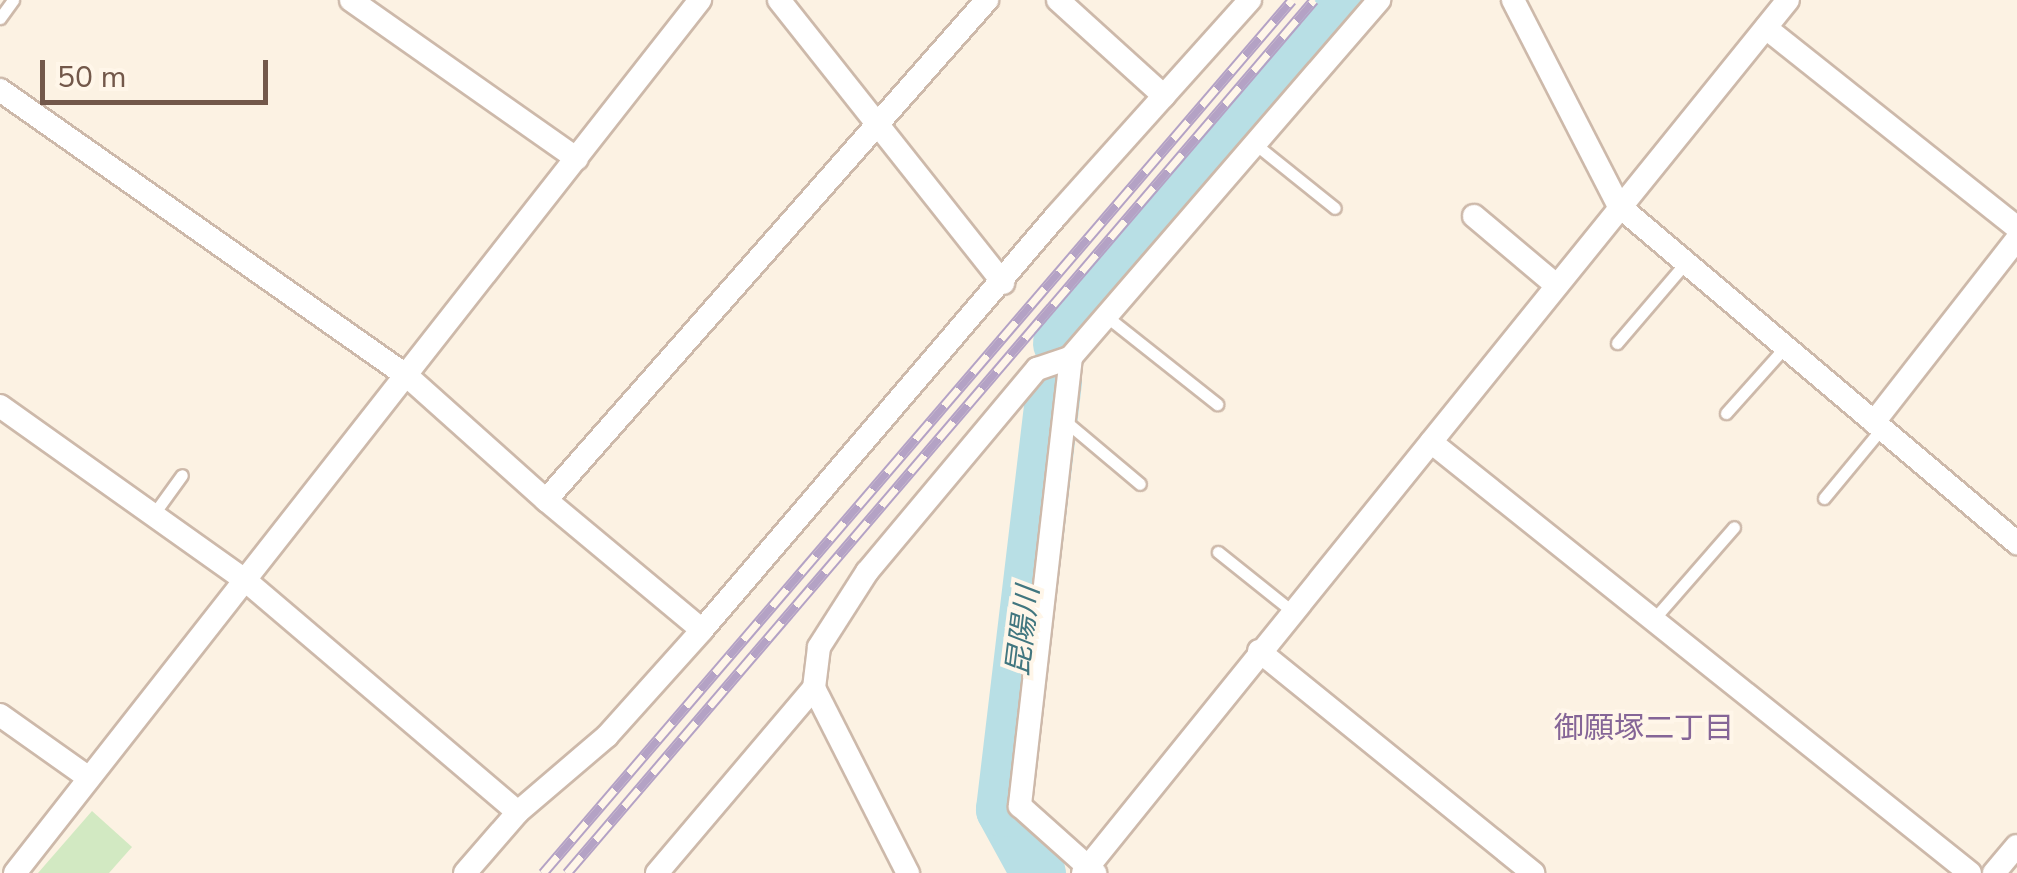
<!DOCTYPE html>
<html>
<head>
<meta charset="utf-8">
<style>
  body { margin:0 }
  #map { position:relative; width:2017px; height:873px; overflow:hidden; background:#fcf2e3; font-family:"Nunito Sans","Noto Sans JP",sans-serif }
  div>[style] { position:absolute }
  .green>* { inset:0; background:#d2e9c2 }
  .river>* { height:55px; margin:-27.5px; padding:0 27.5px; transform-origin:27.5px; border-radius:27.5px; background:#b8dfe5 }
  .roads { filter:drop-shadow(2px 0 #cdb9aa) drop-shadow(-2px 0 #cdb9aa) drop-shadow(0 2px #cdb9aa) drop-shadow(0 -2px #cdb9aa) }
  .lane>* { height:11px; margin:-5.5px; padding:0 5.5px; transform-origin:5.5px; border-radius:5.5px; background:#fff }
  .street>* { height:22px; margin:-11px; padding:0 11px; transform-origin:11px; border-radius:11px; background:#fff }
  .rail>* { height:11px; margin-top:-5.5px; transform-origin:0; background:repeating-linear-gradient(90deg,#fff6e9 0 22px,#b4a2c5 0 44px); box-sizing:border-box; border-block:2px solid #b4a2c5 }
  span { translate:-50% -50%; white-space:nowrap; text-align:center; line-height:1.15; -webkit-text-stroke:8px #fff6e9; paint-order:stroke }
  .water-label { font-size:30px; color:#41767f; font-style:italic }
  .neighbourhood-label { font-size:30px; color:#856597 }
  .scale { position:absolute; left:40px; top:60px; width:228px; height:45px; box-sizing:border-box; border:5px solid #73584a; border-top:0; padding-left:12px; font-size:30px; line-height:35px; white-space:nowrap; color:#73584a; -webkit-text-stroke:8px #fff6e9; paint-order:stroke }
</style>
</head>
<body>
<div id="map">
  <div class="green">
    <i style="clip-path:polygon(92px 811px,132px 847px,109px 873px,38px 873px)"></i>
  </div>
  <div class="river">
    <i style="left:1060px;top:343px;width:7px;rotate:-82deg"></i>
    <i style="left:1061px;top:336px;width:444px;rotate:-49.2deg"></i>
    <i style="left:1038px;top:873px;width:73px;rotate:-118.7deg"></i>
    <i style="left:1003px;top:809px;width:431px;rotate:-83.2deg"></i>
  </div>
  <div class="roads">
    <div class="lane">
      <i style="left:0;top:18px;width:22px;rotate:-54deg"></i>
      <i style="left:1255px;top:144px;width:102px;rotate:38.7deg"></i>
      <i style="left:1106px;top:316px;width:142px;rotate:38.4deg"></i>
      <i style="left:1617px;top:343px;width:109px;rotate:-49.5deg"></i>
      <i style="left:1726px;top:413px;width:90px;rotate:-48.2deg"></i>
      <i style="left:1064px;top:420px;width:99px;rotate:40.1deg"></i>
      <i style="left:1824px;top:498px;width:91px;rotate:-50.4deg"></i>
      <i style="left:153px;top:515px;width:49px;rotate:-54.1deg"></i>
      <i style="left:1218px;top:552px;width:95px;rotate:38.6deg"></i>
      <i style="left:1653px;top:620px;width:123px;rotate:-48.9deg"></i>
    </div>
    <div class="street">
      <i style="left:351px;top:0;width:276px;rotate:35.1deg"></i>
      <i style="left:779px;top:0;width:361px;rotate:51.6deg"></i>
      <i style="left:1058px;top:0;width:143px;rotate:42.2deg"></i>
      <i style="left:1513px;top:0;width:232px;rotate:62.8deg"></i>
      <i style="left:1619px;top:206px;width:522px;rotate:40.26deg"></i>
      <i style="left:1766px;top:28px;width:321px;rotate:38.5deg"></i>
      <i style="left:0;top:90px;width:496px;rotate:35.1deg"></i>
      <i style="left:406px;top:375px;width:188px;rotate:41.8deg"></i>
      <i style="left:546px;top:500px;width:203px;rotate:39.8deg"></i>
      <i style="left:1474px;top:216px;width:107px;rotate:40.1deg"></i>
      <i style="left:1071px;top:357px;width:452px;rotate:96.5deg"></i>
      <i style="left:1020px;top:806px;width:101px;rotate:41.8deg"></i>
      <i style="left:0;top:406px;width:301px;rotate:35.4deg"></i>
      <i style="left:245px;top:580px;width:358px;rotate:40.4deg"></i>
      <i style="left:1874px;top:422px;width:232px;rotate:-52deg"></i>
      <i style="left:1431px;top:442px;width:690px;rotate:38.65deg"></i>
      <i style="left:546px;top:500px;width:667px;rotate:-48.59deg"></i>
      <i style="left:1259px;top:651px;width:353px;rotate:39deg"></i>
      <i style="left:814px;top:688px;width:208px;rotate:63.1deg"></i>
      <i style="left:0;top:715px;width:109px;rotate:35.3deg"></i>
      <i style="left:15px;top:873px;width:1110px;rotate:-51.88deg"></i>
      <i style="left:465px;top:873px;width:81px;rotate:-49deg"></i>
      <i style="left:518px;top:812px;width:117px;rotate:-40.5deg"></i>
      <i style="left:607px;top:736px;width:142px;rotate:-48.1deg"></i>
      <i style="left:702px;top:630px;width:546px;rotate:-49.46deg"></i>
      <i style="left:1057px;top:215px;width:289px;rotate:-48.1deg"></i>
      <i style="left:657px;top:873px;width:243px;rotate:-49.7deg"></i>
      <i style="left:814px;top:688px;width:41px;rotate:-83deg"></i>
      <i style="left:819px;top:647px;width:89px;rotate:-57.4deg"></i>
      <i style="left:867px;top:572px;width:265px;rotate:-50.1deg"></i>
      <i style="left:1037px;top:369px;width:36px;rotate:-19deg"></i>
      <i style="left:1071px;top:357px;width:472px;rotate:-49.2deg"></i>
      <i style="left:1083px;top:873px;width:1122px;rotate:-51.08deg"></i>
      <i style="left:1994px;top:873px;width:35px;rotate:-50deg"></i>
    </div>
  </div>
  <div class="rail">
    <i style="left:543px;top:873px;width:1150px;rotate:-49.37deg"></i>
    <i style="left:567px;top:873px;width:1149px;rotate:-49.45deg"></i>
  </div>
  <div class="water-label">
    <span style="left:1024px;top:631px;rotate:-83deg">昆陽川</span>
  </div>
  <div class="neighbourhood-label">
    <span style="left:1644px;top:729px">御願塚二丁目</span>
  </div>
  <div class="scale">50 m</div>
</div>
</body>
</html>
